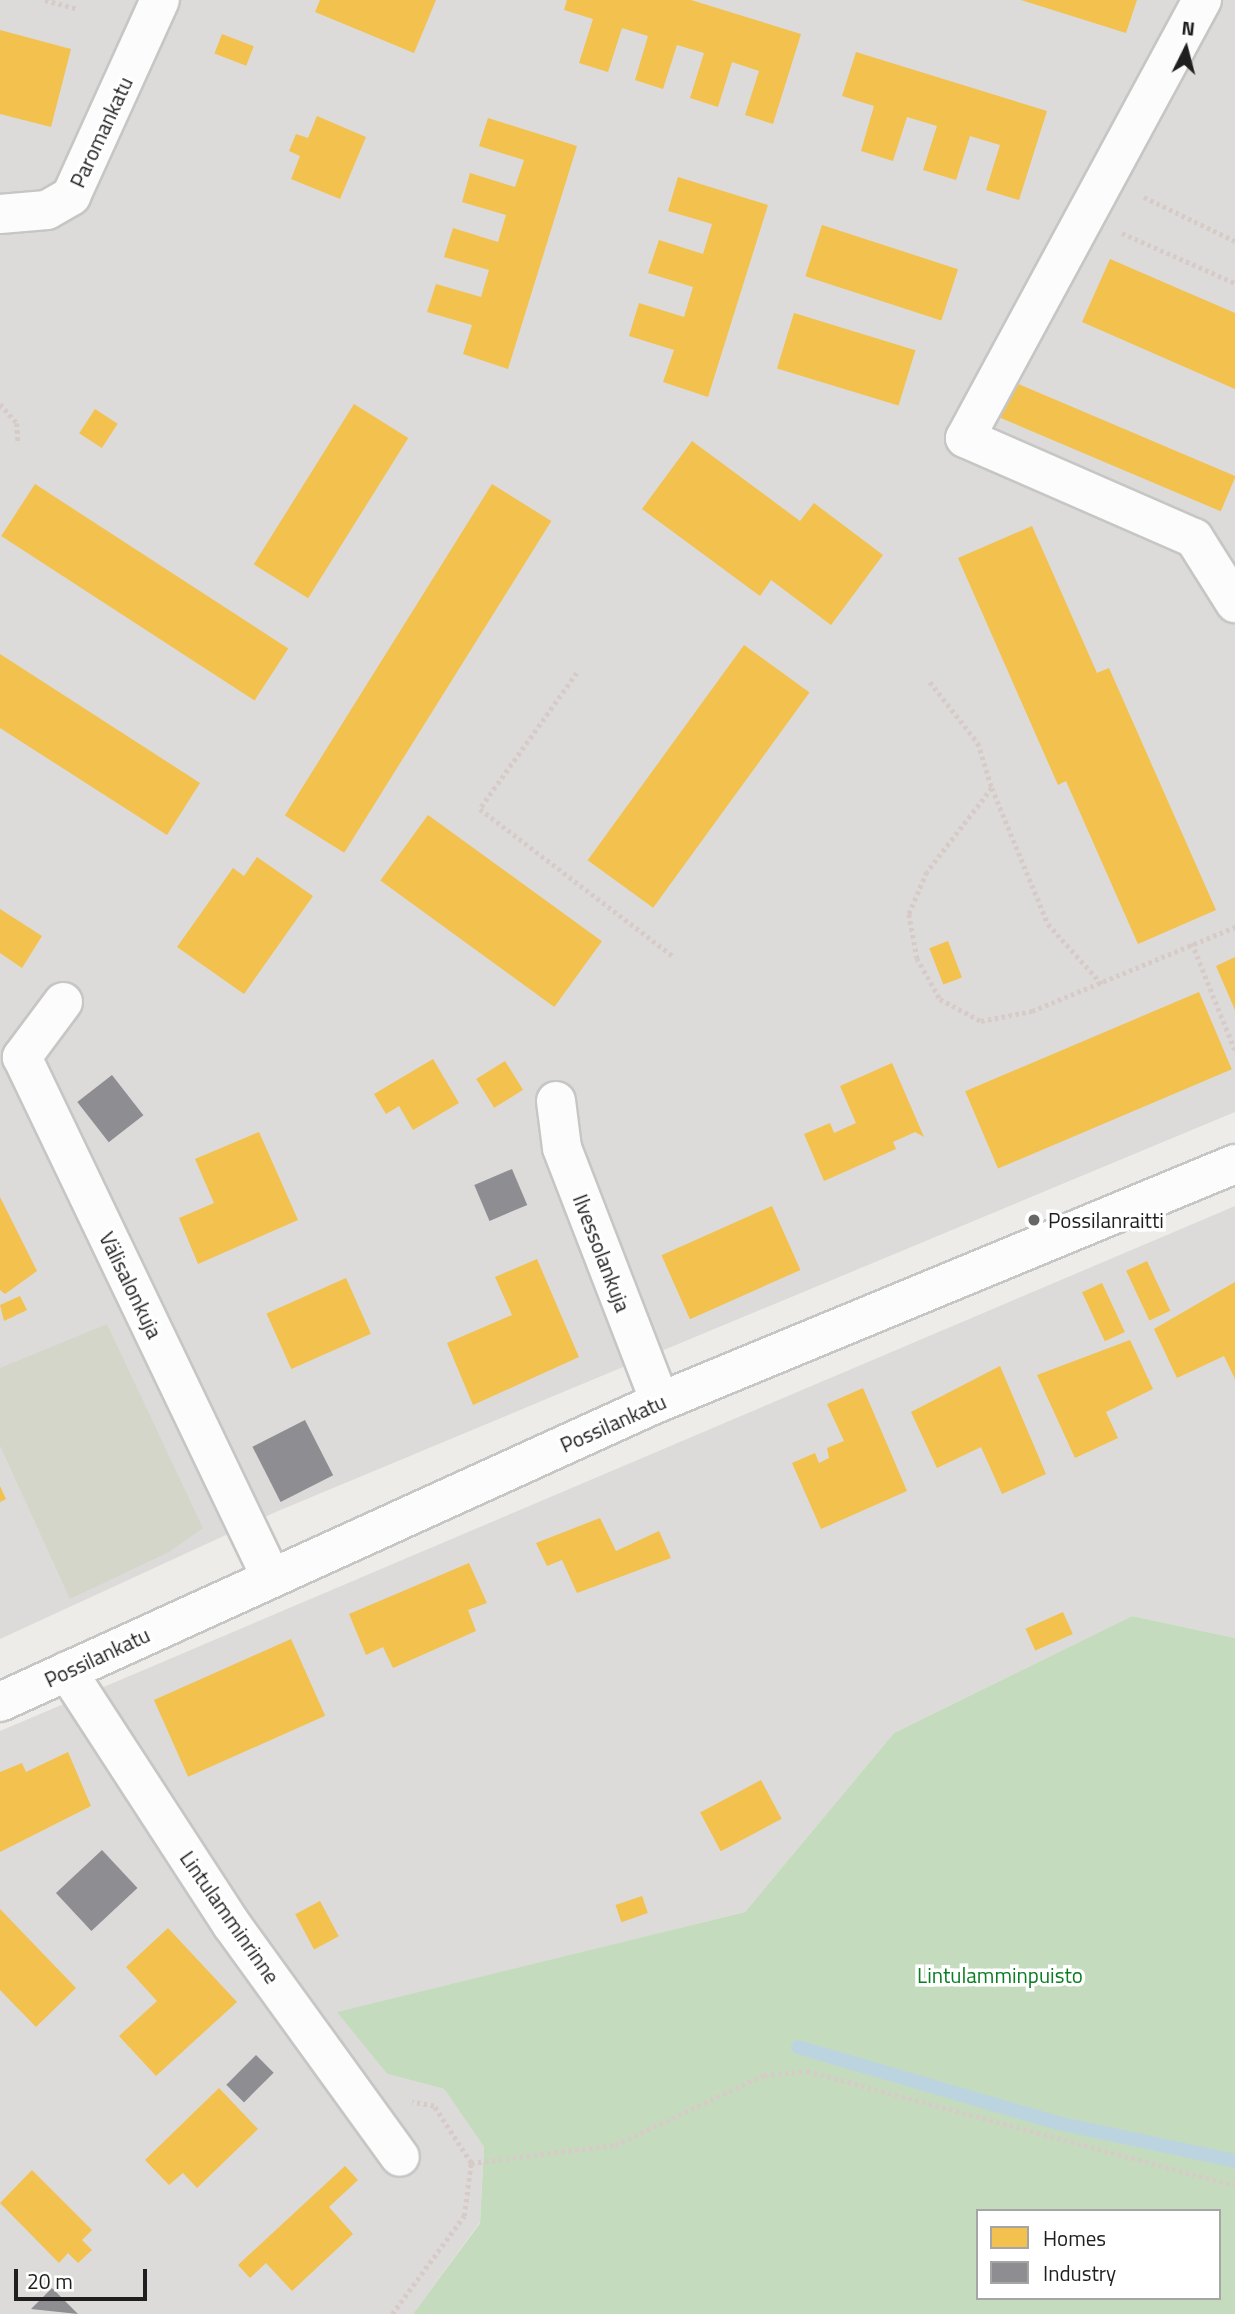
<!DOCTYPE html>
<html>
<head>
<meta charset="utf-8">
<style>
  body { margin:0 }
  #map { position:relative; width:1235px; height:2314px; overflow:hidden; background:#edece8; font-family:"Titillium Web",sans-serif }
  div>[style] { position:absolute }
  .residential>* { inset:0; background:#dcdbd9 }
  .construction>* { inset:0; background:#d5d6ca }
  .forest>* { inset:0; background:#c4dcbd }
  .homes>* { inset:0; background:#f2c14e; transform-origin:0 0 }
  .industry>* { inset:0; background:#8d8d92; transform-origin:0 0 }
  .stream>* { height:14px; margin:-7px; padding:0 7px; transform-origin:7px; border-radius:7px; background:#bbd4e0 }
  .path>* { height:4.5px; margin-top:-2.25px; transform-origin:0; background:repeating-linear-gradient(90deg,#d7cbc8 0 3.5px,transparent 0 7px) }
  .roads { filter:drop-shadow(2px 0 #c6c6c4) drop-shadow(-2px 0 #c6c6c4) drop-shadow(0 2px #c6c6c4) drop-shadow(0 -2px #c6c6c4) }
  .minor>* { height:38px; margin:-19px; padding:0 19px; transform-origin:19px; border-radius:19px; background:#fcfcfc }
  .dots>* { width:19px; height:19px; translate:-50% -50%; box-sizing:border-box; border:4px solid #fff; border-radius:50% }
  span { translate:-50% -50%; white-space:nowrap; text-align:center; line-height:1.15; -webkit-text-stroke:7px #fff; paint-order:stroke }
  .street-label { font-size:21px; color:#1f1f1f }
  .poi-label { font-size:21px; color:#1f1f1f }
  .left { translate:0 -50%; text-align:left }
  .park-label { font-size:21px; color:#0c7d23 }
  .legend { position:absolute; left:976px; top:2209px; width:245px; height:91px; box-sizing:border-box; background:#fff; border:2px solid #a5a5a5; margin:0; padding:9px 12px; list-style:none; font-size:21px; color:#1f1f1f }
  .legend li { display:flex; align-items:center; gap:14px; height:35px }
  .legend b { width:35px; border:2px solid #a5a5a5 }
  .north { position:absolute; left:1151px; top:14px; width:70px; height:70px; -webkit-text-stroke:5px #fff; paint-order:stroke; rotate:6deg; font-size:19px; font-weight:700; line-height:28px; text-align:center; color:#1f1f1f }
  .north::after { content:''; display:block; margin:auto; width:24px; height:32px; background:#1f1f1f; clip-path:polygon(50% 0,100% 100%,50% 72%,0 100%) }
  .scale { position:absolute; left:14px; top:2269px; width:133px; height:32px; box-sizing:border-box; border:4px solid #1f1f1f; border-top:0; padding-left:9px; font-size:21px; line-height:24px; white-space:nowrap; color:#1f1f1f; -webkit-text-stroke:5px #fff; paint-order:stroke }
</style>
</head>
<body>
<div id="map">
  <div class="residential">
    <i style="clip-path:polygon(0 0,1235px 0,1235px 1112px,278px 1511px,0 1639px)"></i>
    <i style="clip-path:polygon(1235px 1206px,1235px 1638px,1132px 1616px,894px 1733px,745px 1912px,338px 2012px,387px 2074px,444px 2089px,484px 2147px,480px 2222px,413px 2314px,0 2314px,0 1731px)"></i>
  </div>
  <div class="construction">
    <i style="clip-path:polygon(107px 1324px,203px 1528px,169px 1552px,70px 1599px,0 1446px,0 1368px)"></i>
  </div>
  <div class="forest">
    <i style="clip-path:polygon(evenodd,1132px 1616px,1235px 1638px,1235px 2314px,413px 2314px,480px 2223px,484px 2147px,444px 2089px,387px 2074px,337px 2012px,745px 1912px,894px 1733px,1132px 1616px,978px 2211px,1219px 2211px,1219px 2298px,978px 2298px,978px 2211px)"></i>
  </div>
  <div class="homes">
    <i style="clip-path:polygon(320px 0,436px 0,414px 53px,315px 12px)"></i>
    <i style="clip-path:polygon(567px 0,691px 0,801px 34px,773px 124px,745px 115px,759px 71px,732px 62px,718px 107px,690px 98px,704px 53px,677px 45px,663px 89px,635px 80px,648px 36px,622px 28px,608px 72px,579px 63px,593px 19px,564px 10px)"></i>
    <i style="clip-path:polygon(1021px 0,1137px 0,1126px 33px)"></i>
    <i style="clip-path:polygon(0 30px,71px 49px,51px 127px,0 114px)"></i>
    <i style="left:222px;top:34px;width:34px;height:21px;rotate:21deg"></i>
    <i style="clip-path:polygon(856px 52px,1047px 111px,1019px 200px,986px 190px,1000px 145px,970px 136px,956px 180px,923px 170px,937px 126px,907px 117px,893px 161px,861px 151px,874px 106px,842px 96px)"></i>
    <i style="clip-path:polygon(317px 116px,366px 137px,340px 199px,291px 179px,300px 156px,289px 151px,296px 134px,308px 138px)"></i>
    <i style="clip-path:polygon(488px 118px,577px 146px,508px 369px,463px 354px,472px 325px,427px 312px,436px 284px,481px 297px,489px 270px,444px 257px,453px 228px,498px 242px,506px 215px,462px 202px,470px 173px,515px 187px,524px 160px,479px 146px)"></i>
    <i style="clip-path:polygon(678px 177px,768px 205px,708px 397px,663px 382px,674px 350px,629px 336px,639px 303px,684px 317px,693px 287px,648px 273px,659px 240px,703px 254px,712px 224px,668px 211px)"></i>
    <i style="left:822px;top:225px;width:143px;height:54px;rotate:18deg"></i>
    <i style="clip-path:polygon(1110px 259px,1235px 313px,1235px 389px,1082px 322px)"></i>
    <i style="left:794px;top:313px;width:127px;height:58px;rotate:17deg"></i>
    <i style="left:1011px;top:381px;width:244px;height:38px;rotate:23deg"></i>
    <i style="left:354px;top:404px;width:64px;height:189px;rotate:32deg"></i>
    <i style="left:95px;top:409px;width:27px;height:29px;rotate:33deg"></i>
    <i style="clip-path:polygon(692px 441px,800px 521px,814px 503px,883px 555px,831px 625px,771px 580px,760px 596px,642px 509px)"></i>
    <i style="left:35px;top:484px;width:302px;height:62px;rotate:33deg"></i>
    <i style="left:492px;top:484px;width:70px;height:391px;rotate:32deg"></i>
    <i style="clip-path:polygon(1032px 526px,1097px 673px,1109px 668px,1216px 910px,1138px 944px,1066px 781px,1058px 785px,958px 558px)"></i>
    <i style="left:744px;top:645px;width:81px;height:266px;rotate:36deg"></i>
    <i style="clip-path:polygon(0 654px,200px 783px,167px 835px,0 728px)"></i>
    <i style="left:428px;top:815px;width:215px;height:81px;rotate:36deg"></i>
    <i style="clip-path:polygon(257px 857px,313px 896px,244px 994px,177px 947px,233px 868px,244px 876px)"></i>
    <i style="clip-path:polygon(0 909px,42px 936px,22px 968px,0 953px)"></i>
    <i style="left:948px;top:941px;width:39px;height:20px;rotate:69deg"></i>
    <i style="clip-path:polygon(1235px 957px,1235px 1010px,1216px 966px)"></i>
    <i style="left:1199px;top:992px;width:84px;height:254px;rotate:67deg"></i>
    <i style="clip-path:polygon(433px 1059px,459px 1103px,413px 1130px,399px 1106px,386px 1114px,374px 1094px)"></i>
    <i style="left:505px;top:1061px;width:34px;height:34px;rotate:58deg"></i>
    <i style="clip-path:polygon(892px 1063px,924px 1137px,915px 1132px,893px 1142px,896px 1149px,824px 1181px,804px 1134px,830px 1123px,834px 1133px,856px 1123px,840px 1086px)"></i>
    <i style="clip-path:polygon(259px 1132px,298px 1220px,198px 1264px,179px 1218px,214px 1203px,195px 1159px)"></i>
    <i style="clip-path:polygon(0 1197px,37px 1271px,5px 1294px,0 1290px)"></i>
    <i style="left:772px;top:1206px;width:70px;height:121px;rotate:66deg"></i>
    <i style="clip-path:polygon(537px 1259px,579px 1357px,473px 1405px,447px 1343px,512px 1315px,495px 1277px)"></i>
    <i style="left:1147px;top:1261px;width:55px;height:23px;rotate:65deg"></i>
    <i style="left:346px;top:1278px;width:61px;height:87px;rotate:66deg"></i>
    <i style="clip-path:polygon(1235px 1282px,1235px 1379px,1224px 1356px,1177px 1378px,1154px 1329px)"></i>
    <i style="left:1102px;top:1283px;width:54px;height:22px;rotate:65deg"></i>
    <i style="clip-path:polygon(20px 1296px,27px 1310px,4px 1321px,0 1305px)"></i>
    <i style="clip-path:polygon(1130px 1340px,1153px 1389px,1106px 1412px,1118px 1438px,1075px 1458px,1037px 1375px)"></i>
    <i style="clip-path:polygon(1000px 1366px,1046px 1474px,1002px 1494px,981px 1447px,937px 1468px,911px 1412px)"></i>
    <i style="clip-path:polygon(863px 1388px,907px 1491px,821px 1529px,792px 1463px,815px 1453px,819px 1463px,829px 1458px,827px 1448px,844px 1441px,827px 1404px)"></i>
    <i style="clip-path:polygon(0 1486px,6px 1499px,0 1502px)"></i>
    <i style="clip-path:polygon(600px 1518px,616px 1551px,659px 1531px,671px 1558px,577px 1593px,562px 1560px,547px 1566px,536px 1543px)"></i>
    <i style="clip-path:polygon(469px 1563px,487px 1603px,468px 1610px,476px 1631px,393px 1668px,383px 1647px,366px 1655px,349px 1614px)"></i>
    <i style="left:1063px;top:1612px;width:24px;height:41px;rotate:66deg"></i>
    <i style="left:291px;top:1639px;width:84px;height:150px;rotate:66deg"></i>
    <i style="clip-path:polygon(68px 1752px,91px 1806px,0 1852px,0 1772px,22px 1763px,26px 1772px)"></i>
    <i style="left:761px;top:1780px;width:44px;height:69px;rotate:62deg"></i>
    <i style="left:642px;top:1896px;width:18px;height:28px;rotate:71deg"></i>
    <i style="left:320px;top:1901px;width:40px;height:28px;rotate:62deg"></i>
    <i style="clip-path:polygon(0 1909px,76px 1988px,36px 2027px,0 1990px)"></i>
    <i style="clip-path:polygon(168px 1928px,237px 2002px,156px 2076px,119px 2036px,157px 2001px,126px 1967px)"></i>
    <i style="clip-path:polygon(219px 2088px,258px 2129px,197px 2188px,183px 2173px,169px 2185px,145px 2160px)"></i>
    <i style="clip-path:polygon(345px 2166px,358px 2180px,329px 2207px,353px 2234px,292px 2291px,266px 2263px,250px 2278px,238px 2265px)"></i>
    <i style="clip-path:polygon(32px 2170px,92px 2230px,82px 2240px,92px 2250px,78px 2263px,68px 2253px,59px 2263px,0 2203px)"></i>
  </div>
  <div class="industry">
    <i style="left:112px;top:1075px;width:51px;height:44px;rotate:52deg"></i>
    <i style="left:512px;top:1169px;width:39px;height:41px;rotate:67deg"></i>
    <i style="left:305px;top:1420px;width:62px;height:59px;rotate:63deg"></i>
    <i style="left:102px;top:1850px;width:52px;height:63px;rotate:47deg"></i>
    <i style="left:256px;top:2055px;width:25px;height:42px;rotate:45deg"></i>
    <i style="clip-path:polygon(52px 2288px,78px 2314px,31px 2309px)"></i>
  </div>
  <div class="stream">
    <i style="left:798px;top:2047px;width:271px;rotate:16.3deg"></i>
    <i style="left:1058px;top:2123px;width:181px;rotate:12.1deg"></i>
  </div>
  <div class="path">
    <i style="left:45px;top:0;width:34px;rotate:15deg"></i>
    <i style="left:1144px;top:197px;width:101px;rotate:25.8deg"></i>
    <i style="left:1122px;top:233px;width:124px;rotate:23.9deg"></i>
    <i style="left:0;top:404px;width:25px;rotate:48deg"></i>
    <i style="left:17px;top:423px;width:21px;rotate:87deg"></i>
    <i style="left:577px;top:673px;width:167px;rotate:125.5deg"></i>
    <i style="left:480px;top:809px;width:243px;rotate:37.3deg"></i>
    <i style="left:930px;top:682px;width:78px;rotate:51.8deg"></i>
    <i style="left:978px;top:743px;width:47px;rotate:72.7deg"></i>
    <i style="left:992px;top:788px;width:106px;rotate:127.7deg"></i>
    <i style="left:927px;top:872px;width:46px;rotate:113.2deg"></i>
    <i style="left:909px;top:914px;width:45px;rotate:79.7deg"></i>
    <i style="left:917px;top:958px;width:47px;rotate:60.7deg"></i>
    <i style="left:940px;top:999px;width:47px;rotate:28.2deg"></i>
    <i style="left:981px;top:1021px;width:52px;rotate:-11.1deg"></i>
    <i style="left:1032px;top:1011px;width:220px;rotate:-22.5deg"></i>
    <i style="left:992px;top:788px;width:147px;rotate:67.6deg"></i>
    <i style="left:1048px;top:924px;width:82px;rotate:48deg"></i>
    <i style="left:1192px;top:943px;width:115px;rotate:68.1deg"></i>
    <i style="left:471px;top:2163px;width:145px;rotate:-7.1deg"></i>
    <i style="left:615px;top:2145px;width:165px;rotate:-25.2deg"></i>
    <i style="left:764px;top:2075px;width:43px;rotate:-5.3deg"></i>
    <i style="left:807px;top:2071px;width:443px;rotate:15deg"></i>
    <i style="left:392px;top:2314px;width:122px;rotate:-53.7deg"></i>
    <i style="left:464px;top:2216px;width:53px;rotate:-82.5deg"></i>
    <i style="left:471px;top:2163px;width:68px;rotate:-123deg"></i>
    <i style="left:434px;top:2106px;width:22px;rotate:-170deg"></i>
  </div>
  <div class="roads">
    <div class="minor">
      <i style="left:1202px;top:0;width:498px;rotate:118.4deg"></i>
      <i style="left:965px;top:438px;width:250px;rotate:23.6deg"></i>
      <i style="left:1194px;top:538px;width:77px;rotate:57.8deg"></i>
      <i style="left:0;top:214px;width:47px;rotate:-4.9deg"></i>
      <i style="left:47px;top:210px;width:28px;rotate:-30deg"></i>
      <i style="left:71px;top:196px;width:215px;rotate:-65.6deg"></i>
      <i style="left:63px;top:1002px;width:69px;rotate:126.7deg"></i>
      <i style="left:22px;top:1057px;width:574px;rotate:64.42deg"></i>
      <i style="left:556px;top:1101px;width:47px;rotate:82.7deg"></i>
      <i style="left:562px;top:1148px;width:272px;rotate:68.9deg"></i>
      <i style="left:67px;top:1671px;width:303px;rotate:57deg"></i>
      <i style="left:232px;top:1925px;width:286px;rotate:54.1deg"></i>
      <i style="left:0;top:1702px;width:714px;rotate:-24.48deg"></i>
      <i style="left:650px;top:1406px;width:633px;rotate:-22.47deg"></i>
    </div>
  </div>
  <div class="dots">
    <i style="left:1034px;top:1220px;background:#676765"></i>
  </div>
  <div class="street-label">
    <span style="left:101px;top:132px;rotate:-65deg">Paromankatu</span>
    <span style="left:602px;top:1253px;rotate:69deg">Ilvessolankuja</span>
    <span style="left:131px;top:1285px;rotate:64deg">Välisalonkuja</span>
    <span style="left:613px;top:1423px;rotate:-24deg">Possilankatu</span>
    <span style="left:97px;top:1657px;rotate:-25deg">Possilankatu</span>
    <span style="left:230px;top:1917px;rotate:55deg">Lintulamminrinne</span>
  </div>
  <div class="poi-label">
    <span class="left" style="left:1048px;top:1220px">Possilanraitti</span>
  </div>
  <div class="park-label">
    <span style="left:1000px;top:1975px">Lintulamminpuisto</span>
  </div>
  <ul class="legend">
  <li><b style="height:19px;background:#f2c14e"></b>Homes</li>
  <li><b style="height:19px;background:#8d8d92"></b>Industry</li>
  </ul>
  <div class="north">N</div>
  <div class="scale">20 m</div>
</div>
</body>
</html>
